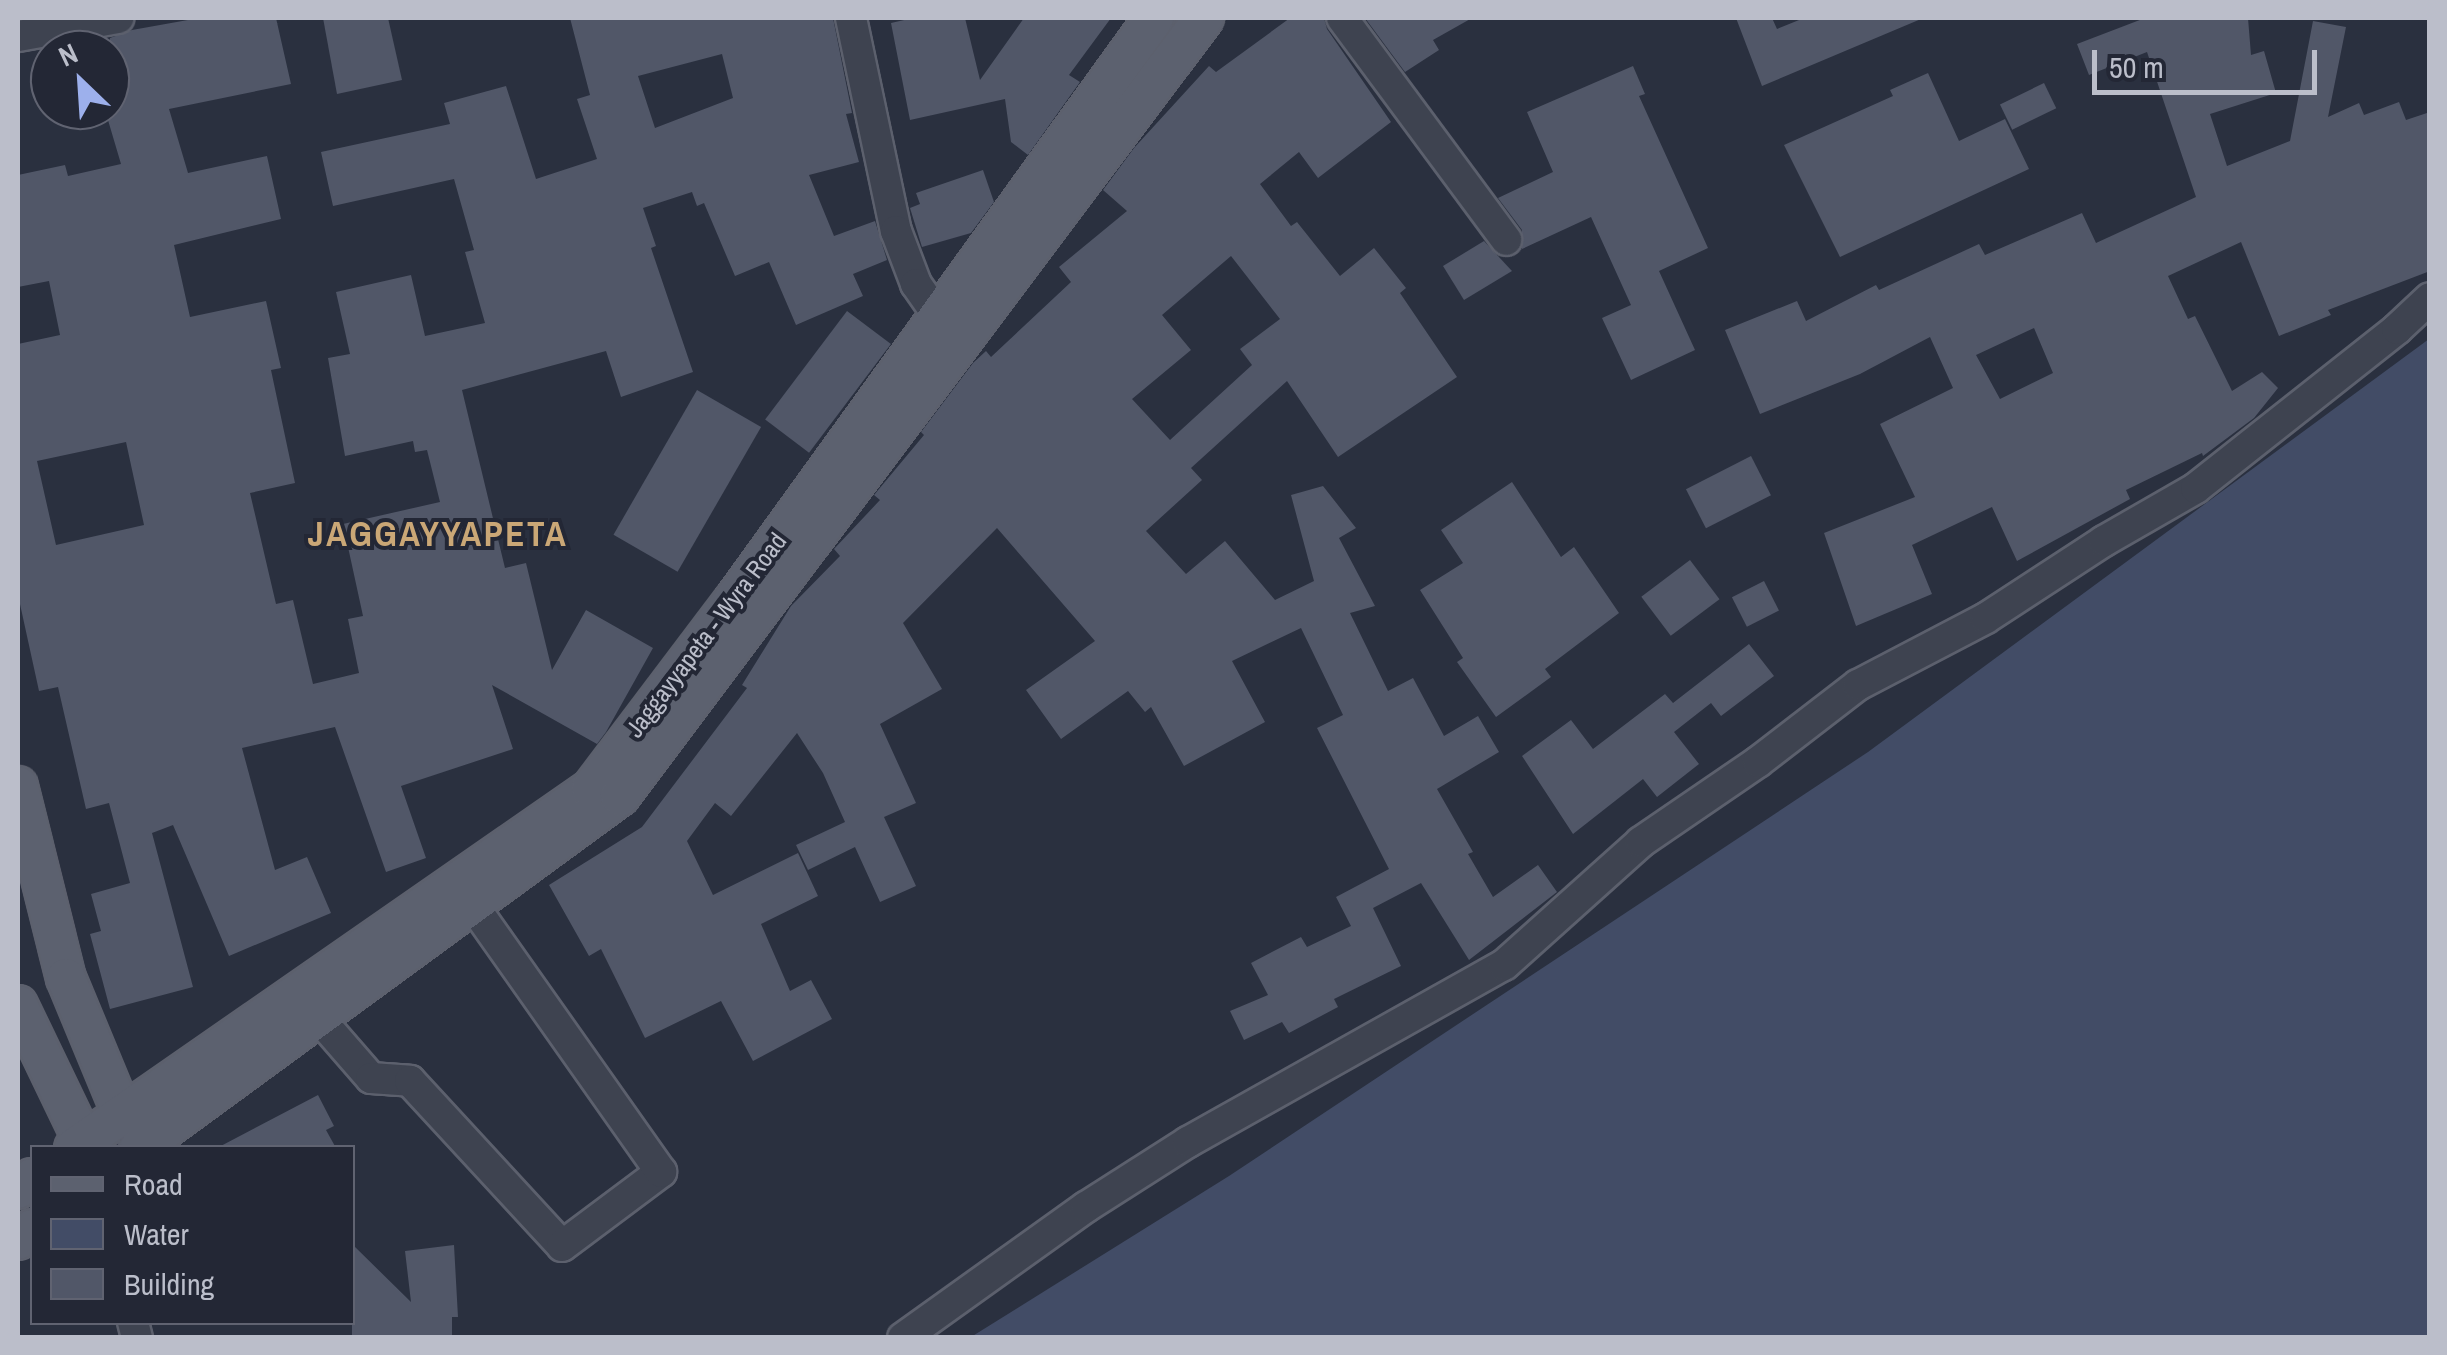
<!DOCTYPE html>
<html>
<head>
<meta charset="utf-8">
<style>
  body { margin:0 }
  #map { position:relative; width:2447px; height:1355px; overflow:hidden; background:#2a303f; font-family:"Archivo Narrow",sans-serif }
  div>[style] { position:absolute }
  .water>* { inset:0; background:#424c66 }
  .building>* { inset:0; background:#515768; transform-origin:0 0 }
  .roads { filter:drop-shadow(2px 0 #5c606d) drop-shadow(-2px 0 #5c606d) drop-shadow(0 2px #5c606d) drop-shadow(0 -2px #5c606d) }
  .minor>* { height:30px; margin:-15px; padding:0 15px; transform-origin:15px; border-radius:15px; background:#3e4350 }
  .major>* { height:38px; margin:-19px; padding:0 19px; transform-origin:19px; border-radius:19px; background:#5c616f }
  span { translate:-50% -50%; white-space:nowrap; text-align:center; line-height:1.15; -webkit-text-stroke:8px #232735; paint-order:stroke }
  .street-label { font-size:25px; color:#bbbeca }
  .district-label { font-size:35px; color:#caa776; font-weight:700; letter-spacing:2.5px }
  .frame { position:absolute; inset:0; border:20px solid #bbbeca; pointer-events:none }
  .legend { position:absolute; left:30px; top:1145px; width:325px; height:180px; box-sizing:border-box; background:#232735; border:2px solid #606371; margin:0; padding:12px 18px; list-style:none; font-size:30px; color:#bbbeca }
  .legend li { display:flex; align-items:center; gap:20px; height:50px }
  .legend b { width:50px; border:2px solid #606371 }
  .north { position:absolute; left:30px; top:30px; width:100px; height:100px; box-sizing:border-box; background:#232735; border:2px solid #606371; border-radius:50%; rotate:335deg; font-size:28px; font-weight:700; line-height:40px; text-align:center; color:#bbbeca }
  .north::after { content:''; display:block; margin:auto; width:35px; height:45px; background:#9db0ec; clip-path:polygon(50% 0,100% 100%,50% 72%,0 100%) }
  .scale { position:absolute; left:2092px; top:50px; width:225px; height:45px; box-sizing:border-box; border:5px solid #bbbeca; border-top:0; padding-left:12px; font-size:30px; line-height:35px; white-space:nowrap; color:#bbbeca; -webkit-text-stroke:8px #232735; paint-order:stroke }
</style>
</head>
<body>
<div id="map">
  <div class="water">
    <i style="clip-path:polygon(2429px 339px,2429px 1337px,971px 1337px,1229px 1176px,1868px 752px)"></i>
  </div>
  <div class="building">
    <i style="clip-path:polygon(evenodd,199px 18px,276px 18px,291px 84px,169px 109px,188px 173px,267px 156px,281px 219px,174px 245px,190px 317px,266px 301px,281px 368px,271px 370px,295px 483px,250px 493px,276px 604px,293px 600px,313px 684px,359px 673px,348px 619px,363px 616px,343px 524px,440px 502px,427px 450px,415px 452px,413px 441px,345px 456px,328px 358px,350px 354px,336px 292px,411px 275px,425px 336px,485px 323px,465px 252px,474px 250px,454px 179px,333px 206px,321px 152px,450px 124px,444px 103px,506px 86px,536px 179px,597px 159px,577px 99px,590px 95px,570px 18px,833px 18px,852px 113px,846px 114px,859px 162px,809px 175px,834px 236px,875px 221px,887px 260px,853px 274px,863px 296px,796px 325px,769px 262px,735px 276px,704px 203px,697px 206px,692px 192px,643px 208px,656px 246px,651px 248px,693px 372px,621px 397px,606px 351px,462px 390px,505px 568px,526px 563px,552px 670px,586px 610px,653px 648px,606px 732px,597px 744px,492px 685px,513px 749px,401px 786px,426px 858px,386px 872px,335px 727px,242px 748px,275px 870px,307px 857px,331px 913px,229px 956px,173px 825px,152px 833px,193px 987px,110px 1009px,90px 934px,101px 931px,91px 894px,130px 883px,109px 803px,86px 809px,58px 687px,39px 691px,18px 595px,18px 344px,60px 335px,49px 281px,18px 287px,18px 175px,65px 165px,68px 176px,121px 164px,105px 110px,110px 110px,110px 38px,132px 30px,199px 18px,722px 54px,733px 98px,655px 128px,638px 76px,722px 54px,199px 18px,126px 442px,144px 525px,56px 545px,37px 461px,126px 442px)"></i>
    <i style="clip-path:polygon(323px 18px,388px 18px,402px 80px,337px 94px)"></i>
    <i style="clip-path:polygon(913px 18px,965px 18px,980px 80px,1024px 18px,1111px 18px,1069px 75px,1080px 82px,1028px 155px,1011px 142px,1005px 99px,910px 120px,891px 23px)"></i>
    <i style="clip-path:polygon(evenodd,1290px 18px,1324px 18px,1327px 29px,1391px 122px,1318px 178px,1299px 152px,1260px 184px,1291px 226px,1297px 222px,1340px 276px,1374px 248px,1406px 288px,1400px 293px,1457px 377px,1338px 457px,1287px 381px,1191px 468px,1202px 480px,1146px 531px,1186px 574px,1225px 541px,1275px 600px,1314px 581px,1291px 495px,1323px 486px,1356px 528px,1339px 538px,1375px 606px,1350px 613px,1388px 691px,1413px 678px,1444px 736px,1478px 716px,1499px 752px,1437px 789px,1473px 852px,1468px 854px,1493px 897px,1538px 865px,1557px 892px,1469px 960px,1421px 883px,1373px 908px,1401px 966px,1334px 999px,1338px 1007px,1289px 1033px,1282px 1022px,1244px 1040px,1230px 1011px,1268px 995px,1251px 963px,1301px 937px,1307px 947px,1351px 926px,1336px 897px,1389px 869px,1317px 728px,1343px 715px,1301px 628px,1232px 661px,1265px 722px,1184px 766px,1151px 707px,1145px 712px,1128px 691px,1061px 739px,1026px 690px,1095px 641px,997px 528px,903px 623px,942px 689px,880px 724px,916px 803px,884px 817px,916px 886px,880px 902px,855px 847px,808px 870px,796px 845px,845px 822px,823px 773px,797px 733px,731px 816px,715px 803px,687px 841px,713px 895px,798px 853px,818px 896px,761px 924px,790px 991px,811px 980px,832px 1019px,753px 1061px,721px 1001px,645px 1038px,601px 949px,589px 956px,549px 885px,642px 827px,747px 688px,742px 685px,791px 606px,840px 556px,834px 549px,880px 500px,874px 495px,924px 435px,921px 432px,973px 363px,986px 351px,991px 357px,1071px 282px,1059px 267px,1127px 211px,1103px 190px,1134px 148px,1209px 66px,1216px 72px,1290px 18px,1231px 256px,1280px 319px,1240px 349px,1252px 365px,1170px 440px,1132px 399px,1191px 350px,1162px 315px,1231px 256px)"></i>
    <i style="clip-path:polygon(1365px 18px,1472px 18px,1433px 40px,1439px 50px,1405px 72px)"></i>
    <i style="clip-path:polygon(1736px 18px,1772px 18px,1777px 29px,1804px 18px,1921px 19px,1762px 86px)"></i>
    <i style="clip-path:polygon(evenodd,2145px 18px,2248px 18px,2251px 55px,2264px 51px,2276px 93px,2210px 114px,2227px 166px,2290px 141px,2313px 21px,2346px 27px,2328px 117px,2359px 103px,2364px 115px,2399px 102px,2406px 120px,2430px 112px,2430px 271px,2328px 310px,2331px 315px,2279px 336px,2241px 242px,2168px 276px,2188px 319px,2195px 316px,2232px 391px,2262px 372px,2278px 388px,2254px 418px,2203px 456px,2202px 453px,2126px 490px,2130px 499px,2017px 561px,1992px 507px,1912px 545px,1932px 594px,1856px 626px,1824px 533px,1915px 497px,1880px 424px,1953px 388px,1930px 337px,1860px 374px,1760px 414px,1725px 330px,1797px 301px,1806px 321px,1876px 285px,1879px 290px,1979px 244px,1985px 255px,2082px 213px,2096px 243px,2196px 197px,2147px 52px,2089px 75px,2077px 44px,2145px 18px,2034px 328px,2053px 373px,2000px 399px,1976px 355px,2034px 328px)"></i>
    <i style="clip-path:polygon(1633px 66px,1645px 94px,1639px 96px,1708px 248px,1659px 271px,1695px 350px,1631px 380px,1602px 318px,1631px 305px,1591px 217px,1522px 249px,1522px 230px,1498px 198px,1553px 172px,1527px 112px)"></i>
    <i style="clip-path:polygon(1928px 73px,1959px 141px,2005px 119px,2029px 169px,1840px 257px,1784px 145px,1893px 96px,1890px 90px)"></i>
    <i style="left:2044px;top:83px;width:28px;height:49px;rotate:64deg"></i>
    <i style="clip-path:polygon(983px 170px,994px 202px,971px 233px,922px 247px,910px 208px,920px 204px,916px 193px)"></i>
    <i style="clip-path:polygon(1484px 241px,1512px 271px,1464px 300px,1443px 266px)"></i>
    <i style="left:847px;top:311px;width:55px;height:136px;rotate:37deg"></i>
    <i style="left:697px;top:390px;width:74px;height:167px;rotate:30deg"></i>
    <i style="left:1751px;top:456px;width:44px;height:73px;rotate:63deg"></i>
    <i style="clip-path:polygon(1512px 482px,1561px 557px,1574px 547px,1619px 613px,1545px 669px,1551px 677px,1496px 717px,1457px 662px,1463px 658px,1420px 590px,1463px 563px,1441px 530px)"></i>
    <i style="left:1690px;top:560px;width:49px;height:61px;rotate:53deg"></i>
    <i style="left:1764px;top:581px;width:33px;height:36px;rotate:63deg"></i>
    <i style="clip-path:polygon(1749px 644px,1774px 676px,1721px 716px,1711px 703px,1674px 732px,1699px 764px,1657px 797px,1643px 779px,1573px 834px,1522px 756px,1571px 720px,1593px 749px,1665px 694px,1673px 703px)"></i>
    <i style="clip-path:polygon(318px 1095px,334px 1126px,326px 1130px,336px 1148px,217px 1148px)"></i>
    <i style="clip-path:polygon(352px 1244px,411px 1302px,405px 1251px,454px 1245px,458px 1317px,452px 1317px,452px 1338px,352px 1338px)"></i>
  </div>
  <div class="roads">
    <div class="minor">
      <i style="left:851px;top:18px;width:218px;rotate:78.1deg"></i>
      <i style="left:896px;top:231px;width:57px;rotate:69.3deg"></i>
      <i style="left:916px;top:284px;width:39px;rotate:55deg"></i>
      <i style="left:1342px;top:18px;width:276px;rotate:53.5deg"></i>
      <i style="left:18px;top:36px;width:102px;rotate:-10.2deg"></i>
      <i style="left:304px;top:1001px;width:102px;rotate:49deg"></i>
      <i style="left:371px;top:1078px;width:39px;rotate:4deg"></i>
      <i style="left:410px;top:1081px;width:224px;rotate:47.3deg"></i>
      <i style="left:562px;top:1246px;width:124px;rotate:-36.8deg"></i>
      <i style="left:661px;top:1172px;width:349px;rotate:-125.2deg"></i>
      <i style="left:133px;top:1322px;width:16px;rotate:76deg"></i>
      <i style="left:903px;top:1338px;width:225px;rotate:-35.6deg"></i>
      <i style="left:1086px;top:1207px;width:121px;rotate:-32.5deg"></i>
      <i style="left:1188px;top:1142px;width:362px;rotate:-29.3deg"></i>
      <i style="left:1504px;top:965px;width:184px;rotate:-41.9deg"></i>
      <i style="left:1641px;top:842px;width:142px;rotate:-34.4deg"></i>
      <i style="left:1758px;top:762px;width:126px;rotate:-37.6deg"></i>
      <i style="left:1858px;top:685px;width:144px;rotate:-27.6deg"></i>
      <i style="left:1986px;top:618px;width:141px;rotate:-33.1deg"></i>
      <i style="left:2104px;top:541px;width:106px;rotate:-29.9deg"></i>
      <i style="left:2196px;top:488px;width:256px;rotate:-38.3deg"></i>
      <i style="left:2397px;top:329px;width:45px;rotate:-43.2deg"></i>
    </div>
    <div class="major">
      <i style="left:18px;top:786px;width:198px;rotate:76deg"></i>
      <i style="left:66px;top:978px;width:144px;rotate:67.5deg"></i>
      <i style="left:18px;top:1005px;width:150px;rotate:64.3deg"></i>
      <i style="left:74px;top:1148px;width:629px;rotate:-34.78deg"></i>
      <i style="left:591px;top:789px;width:237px;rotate:-52.9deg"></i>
      <i style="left:734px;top:600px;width:718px;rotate:-54.18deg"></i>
      <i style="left:139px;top:1148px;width:596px;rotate:-36.2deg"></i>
      <i style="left:620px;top:796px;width:973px;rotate:-53.11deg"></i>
      <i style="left:18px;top:1189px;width:18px;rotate:-38deg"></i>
      <i style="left:18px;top:1240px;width:18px;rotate:-38deg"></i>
    </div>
  </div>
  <div class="street-label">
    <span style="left:706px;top:635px;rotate:-53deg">Jaggayyapeta - Wyra Road</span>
  </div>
  <div class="district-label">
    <span style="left:438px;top:534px">JAGGAYYAPETA</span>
  </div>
  <div class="frame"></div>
  <ul class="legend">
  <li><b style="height:12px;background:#5c616f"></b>Road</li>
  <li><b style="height:28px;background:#424c66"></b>Water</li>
  <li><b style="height:28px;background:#515768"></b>Building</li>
  </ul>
  <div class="north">N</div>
  <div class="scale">50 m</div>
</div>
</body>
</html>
